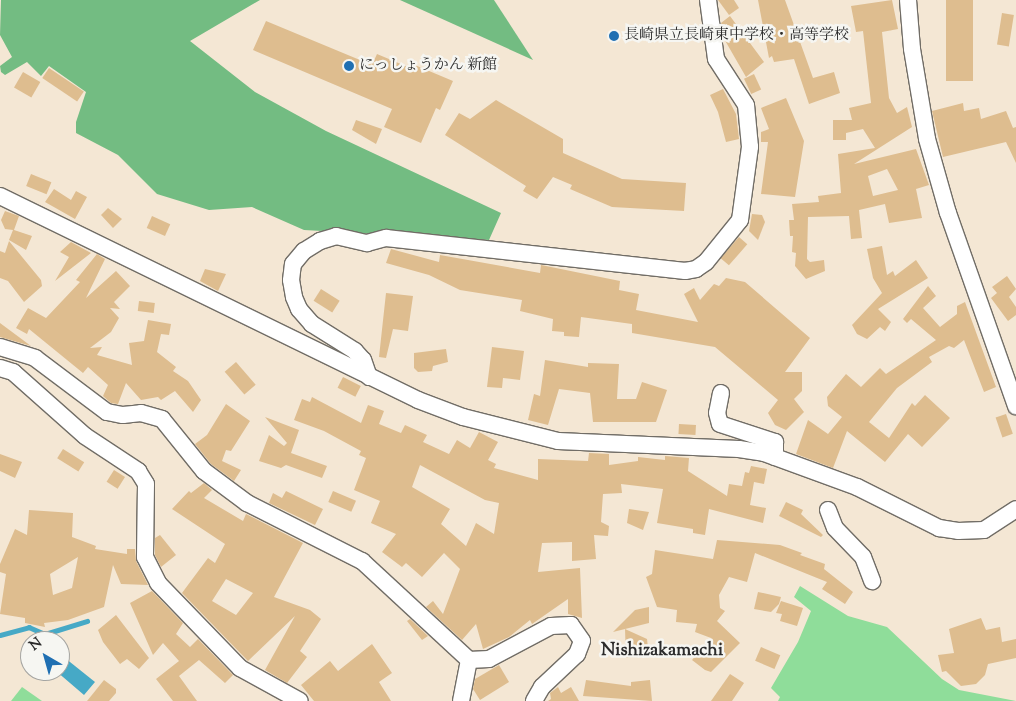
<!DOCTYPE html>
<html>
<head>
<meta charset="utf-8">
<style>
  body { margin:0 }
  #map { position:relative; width:1016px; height:701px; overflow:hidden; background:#f4e7d4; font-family:"Sorts Mill Goudy","Noto Serif JP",serif }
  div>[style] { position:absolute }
  .green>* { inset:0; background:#8fdd9a }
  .forest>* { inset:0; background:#73bc82 }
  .water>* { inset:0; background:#46a9c6 }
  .stream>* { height:4.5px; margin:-2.25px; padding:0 2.25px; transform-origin:2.25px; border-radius:2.25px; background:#46a9c6 }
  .building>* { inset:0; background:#debd8f; transform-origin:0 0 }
  .roads { filter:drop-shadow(1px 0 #716d66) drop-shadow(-1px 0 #716d66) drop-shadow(0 1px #716d66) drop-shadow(0 -1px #716d66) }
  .minor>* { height:16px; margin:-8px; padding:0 8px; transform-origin:8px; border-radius:8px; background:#fff }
  .dots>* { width:14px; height:14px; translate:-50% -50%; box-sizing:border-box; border:2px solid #f6f6f2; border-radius:50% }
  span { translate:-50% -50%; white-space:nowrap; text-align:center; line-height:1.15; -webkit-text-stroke:5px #f6f6f2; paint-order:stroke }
  .poi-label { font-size:15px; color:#2b2b2b }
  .left { translate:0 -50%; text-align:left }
  .quarter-label { font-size:18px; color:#2b2b2b; font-weight:700 }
  .north { position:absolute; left:20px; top:631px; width:50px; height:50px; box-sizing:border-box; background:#f6f6f2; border:1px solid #a5a5a2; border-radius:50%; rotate:322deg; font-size:14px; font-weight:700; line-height:20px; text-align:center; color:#2b2b2b }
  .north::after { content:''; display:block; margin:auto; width:18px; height:22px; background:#1f6fb2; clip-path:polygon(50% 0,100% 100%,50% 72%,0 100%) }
</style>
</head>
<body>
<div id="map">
  <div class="green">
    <i style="clip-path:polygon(800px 586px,848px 616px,887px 627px,942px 679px,959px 690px,1016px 701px,778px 701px,780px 697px,771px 688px,798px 642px,811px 611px,794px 597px)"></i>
    <i style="clip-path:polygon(22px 687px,42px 701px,11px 701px)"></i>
  </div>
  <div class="forest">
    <i style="clip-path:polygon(1px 0,260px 0,190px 41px,255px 92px,326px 131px,501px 213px,489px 240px,304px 230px,252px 207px,209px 210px,157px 194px,118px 155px,76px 133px,76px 122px,86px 92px,49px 66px,41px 76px,27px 62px,5px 75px,1px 72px,0 66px,12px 57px,0 35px)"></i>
    <i style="clip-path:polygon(400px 0,494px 0,533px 60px)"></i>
  </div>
  <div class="water">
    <i style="clip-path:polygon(60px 654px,95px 682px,84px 695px,56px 671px,60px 671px)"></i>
  </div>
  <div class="stream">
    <i style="left:0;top:635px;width:30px;rotate:-15deg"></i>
    <i style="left:29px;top:627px;width:17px;rotate:24deg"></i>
    <i style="left:45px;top:634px;width:44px;rotate:-17.2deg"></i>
  </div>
  <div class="building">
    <i style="clip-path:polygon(718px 0,734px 0,739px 8px,729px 15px)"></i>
    <i style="clip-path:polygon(758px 0,785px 0,813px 78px,834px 72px,840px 93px,809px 104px,794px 59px,774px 62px,772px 56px,769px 58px)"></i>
    <i style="clip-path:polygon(evenodd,892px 0,898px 29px,882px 32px,889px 98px,897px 113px,907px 107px,912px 127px,854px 164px,916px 149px,929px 185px,916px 189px,922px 218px,889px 223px,885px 204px,859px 210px,862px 238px,851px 239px,849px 216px,808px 217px,807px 259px,810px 262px,824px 260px,825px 271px,806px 279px,795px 266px,796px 253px,792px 252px,793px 236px,790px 236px,789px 220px,794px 220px,792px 204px,819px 202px,818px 196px,841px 193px,838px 154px,875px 148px,863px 129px,846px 133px,846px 140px,833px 140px,833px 120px,852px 120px,849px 108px,871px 103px,863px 31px,856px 32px,851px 6px,892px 0,887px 169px,898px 190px,873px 196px,868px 176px,887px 169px)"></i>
    <i style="left:946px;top:0;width:27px;height:81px"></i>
    <i style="left:1002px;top:13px;width:12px;height:32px;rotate:9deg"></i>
    <i style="clip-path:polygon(730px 16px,764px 62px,746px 77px,723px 37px,725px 32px,721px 23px)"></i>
    <i style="clip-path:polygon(266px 21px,372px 65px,377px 54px,408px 67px,410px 63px,453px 81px,440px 110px,436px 108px,421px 143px,384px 127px,392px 109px,253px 50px)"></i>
    <i style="left:49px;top:68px;width:42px;height:12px;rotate:34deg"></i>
    <i style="left:23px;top:72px;width:20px;height:18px;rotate:30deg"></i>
    <i style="left:754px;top:74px;width:17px;height:11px;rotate:65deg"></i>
    <i style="clip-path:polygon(723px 89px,736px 114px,739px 139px,726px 142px,718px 112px,710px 95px)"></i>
    <i style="clip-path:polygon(786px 98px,804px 141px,795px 197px,761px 194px,768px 142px,761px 142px,761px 132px,769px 129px,761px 108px)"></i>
    <i style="clip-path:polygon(496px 100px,563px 139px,563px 153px,622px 179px,686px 183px,684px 211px,612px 207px,570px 189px,572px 185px,553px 177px,537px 199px,523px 191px,526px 186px,445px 135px,459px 113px,470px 119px)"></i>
    <i style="clip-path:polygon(963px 103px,964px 111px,979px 108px,981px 119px,1006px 111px,1013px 128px,1016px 127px,1016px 163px,1006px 142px,943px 157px,932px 111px)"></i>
    <i style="clip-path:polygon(356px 120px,382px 129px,376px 144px,352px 130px)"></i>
    <i style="left:31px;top:174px;width:22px;height:13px;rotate:22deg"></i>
    <i style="clip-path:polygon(54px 189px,71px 200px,76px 191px,87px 197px,75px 219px,45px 202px)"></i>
    <i style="clip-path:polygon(108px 208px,122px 219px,113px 228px,101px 215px)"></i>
    <i style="clip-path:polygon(5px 211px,19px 216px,14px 230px,32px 236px,26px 250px,9px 240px,13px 230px,5px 229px,1px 220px)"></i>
    <i style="clip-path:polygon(752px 214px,762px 215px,765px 222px,758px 240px,749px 231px)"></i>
    <i style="left:152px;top:216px;width:20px;height:13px;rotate:24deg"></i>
    <i style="left:739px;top:237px;width:11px;height:28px;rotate:41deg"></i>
    <i style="clip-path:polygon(9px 241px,41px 280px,42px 286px,24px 302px,8px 281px,0 278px,0 251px,5px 253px)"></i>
    <i style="clip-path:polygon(71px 242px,91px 253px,55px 281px,69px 257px,60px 252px)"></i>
    <i style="clip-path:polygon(882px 246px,887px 275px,893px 271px,895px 276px,916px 260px,928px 278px,878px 309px,891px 322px,885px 331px,880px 327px,867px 339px,857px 334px,852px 325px,882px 293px,873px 278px,867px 249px)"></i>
    <i style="clip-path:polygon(391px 249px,439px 262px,440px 255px,540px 273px,541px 265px,620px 281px,619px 290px,639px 294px,636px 310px,698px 322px,684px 294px,694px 288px,700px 300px,714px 284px,719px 286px,726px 278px,745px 282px,810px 338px,785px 372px,802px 372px,802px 391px,794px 399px,804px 412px,786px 430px,775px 425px,768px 413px,778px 400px,715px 347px,632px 333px,632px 324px,581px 317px,579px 337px,564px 336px,564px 332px,552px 331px,553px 319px,520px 311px,522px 300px,460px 290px,429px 275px,386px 263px)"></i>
    <i style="clip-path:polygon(97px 254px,105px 259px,86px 298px,116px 271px,130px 286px,114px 302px,120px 309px,110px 308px,119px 318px,111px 332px,90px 348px,102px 347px,97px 355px,132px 365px,129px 343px,144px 341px,148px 320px,171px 324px,169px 335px,161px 334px,157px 352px,176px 367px,173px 371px,188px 381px,201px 400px,193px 412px,175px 391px,161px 400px,158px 397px,141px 400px,126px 383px,118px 404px,111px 403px,103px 396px,108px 385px,88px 367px,83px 373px,29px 329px,27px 334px,16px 328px,28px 308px,46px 318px,80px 282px,76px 280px)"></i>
    <i style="clip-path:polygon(205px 269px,226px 274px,218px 291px,200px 281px)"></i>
    <i style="clip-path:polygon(1007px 276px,1016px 289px,1009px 297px,1016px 307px,1016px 315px,1008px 321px,991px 298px,997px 293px,992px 287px)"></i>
    <i style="clip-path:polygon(928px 286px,936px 296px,923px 308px,940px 327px,957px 314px,957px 306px,965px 302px,996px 387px,984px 392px,964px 340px,954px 348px,949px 346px,929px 357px,932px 362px,897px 388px,869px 422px,889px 438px,912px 403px,915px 406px,925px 395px,950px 418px,922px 447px,908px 434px,885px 462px,847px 431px,833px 468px,796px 454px,808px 420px,828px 434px,842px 417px,828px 406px,827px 397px,846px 374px,861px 387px,880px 368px,886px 374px,936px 340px,911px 319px,907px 323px,903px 319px)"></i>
    <i style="left:321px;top:289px;width:22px;height:14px;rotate:32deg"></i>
    <i style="clip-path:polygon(386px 293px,413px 296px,408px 331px,393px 329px,386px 358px,379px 357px)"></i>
    <i style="left:139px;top:301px;width:16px;height:10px;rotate:7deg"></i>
    <i style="clip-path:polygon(0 323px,31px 346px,0 337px)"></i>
    <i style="clip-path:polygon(492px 347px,524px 351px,520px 380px,503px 378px,502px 388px,487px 387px)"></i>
    <i style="clip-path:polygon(446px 349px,448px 362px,433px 366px,432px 371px,418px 372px,414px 368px,414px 353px)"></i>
    <i style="clip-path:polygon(545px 360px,588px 367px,588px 363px,619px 364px,617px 399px,636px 399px,642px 382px,667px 390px,656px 422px,593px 422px,590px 393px,559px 389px,548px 425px,528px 420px,534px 394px,540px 396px)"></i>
    <i style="left:236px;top:362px;width:30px;height:15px;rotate:49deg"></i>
    <i style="left:343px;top:377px;width:20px;height:12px;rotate:27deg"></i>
    <i style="clip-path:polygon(evenodd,312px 397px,361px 423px,368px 405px,384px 411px,379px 424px,401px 433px,405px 425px,427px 435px,423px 442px,449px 454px,457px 440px,470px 448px,479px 432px,498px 442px,488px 460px,496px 464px,494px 468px,538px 480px,538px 459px,588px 461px,589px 453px,609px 454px,609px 465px,638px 461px,638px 457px,665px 460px,665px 456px,689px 458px,688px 471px,727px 496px,729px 484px,742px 486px,745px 472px,749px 473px,751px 466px,767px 469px,764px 484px,754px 482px,750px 505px,766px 508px,763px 523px,709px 509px,705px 535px,693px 533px,693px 529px,657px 523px,663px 489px,621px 484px,622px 493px,603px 494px,601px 522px,609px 526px,608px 536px,594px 535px,596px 559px,572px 561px,572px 542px,542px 543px,538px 572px,580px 568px,582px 618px,568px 614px,568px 599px,532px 624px,530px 620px,509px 637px,483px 649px,476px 624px,462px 640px,426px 607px,433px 601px,443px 614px,460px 569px,444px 553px,422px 577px,406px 563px,402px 567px,382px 552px,396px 534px,371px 523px,380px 501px,354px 490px,366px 458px,359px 455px,361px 451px,324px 431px,294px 420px,302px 399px,310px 402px,312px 397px,420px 465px,485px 500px,499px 503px,494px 534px,476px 523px,466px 546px,441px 524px,450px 509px,412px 487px,420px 465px)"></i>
    <i style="clip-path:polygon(226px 404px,250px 421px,231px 451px,226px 450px,222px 461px,241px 470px,234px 481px,211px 464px,195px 444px,207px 435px)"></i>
    <i style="left:1006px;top:414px;width:21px;height:11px;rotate:71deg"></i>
    <i style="clip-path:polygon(265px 417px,299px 430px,291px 453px,327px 466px,322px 478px,286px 465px,281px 468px,259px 461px,269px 435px,284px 446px,287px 443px)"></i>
    <i style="left:679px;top:424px;width:17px;height:10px;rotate:3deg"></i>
    <i style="left:63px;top:449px;width:25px;height:11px;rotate:32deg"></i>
    <i style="clip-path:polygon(0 454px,22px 462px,15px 478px,0 471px)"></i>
    <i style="left:114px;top:470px;width:13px;height:14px;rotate:32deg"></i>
    <i style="clip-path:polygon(evenodd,204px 483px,212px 490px,204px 498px,243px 521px,246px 514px,303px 543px,274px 597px,310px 610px,321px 619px,300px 651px,307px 657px,287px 683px,265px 670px,295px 616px,248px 661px,182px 593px,208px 558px,215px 563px,225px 544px,172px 509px,189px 491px,191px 493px,204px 483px,226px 579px,253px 593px,236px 615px,212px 601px,226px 579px)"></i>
    <i style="clip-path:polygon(286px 491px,323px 509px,315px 525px,269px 503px,273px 493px,282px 498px)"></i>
    <i style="left:333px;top:491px;width:25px;height:12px;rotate:23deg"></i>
    <i style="clip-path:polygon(786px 502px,803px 510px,801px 514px,823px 535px,821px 537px,779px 516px)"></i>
    <i style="clip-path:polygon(629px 509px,649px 512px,643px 530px,627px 523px)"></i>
    <i style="clip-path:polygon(evenodd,29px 510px,73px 513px,72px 537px,96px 546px,95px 549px,127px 554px,127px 549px,135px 549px,136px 561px,148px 585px,121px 584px,113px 565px,104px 607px,68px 620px,44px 623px,45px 627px,25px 623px,25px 618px,0 614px,6px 574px,0 572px,0 564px,15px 529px,27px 535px,29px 510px,78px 557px,72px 588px,53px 595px,50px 574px,78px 557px)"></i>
    <i style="clip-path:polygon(160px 535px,176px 555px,161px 567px,155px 555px,155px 538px)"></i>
    <i style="clip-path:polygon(717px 540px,780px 545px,802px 553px,800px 555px,825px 564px,824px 569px,853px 592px,845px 604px,822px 589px,827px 582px,755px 553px,747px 582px,729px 577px,719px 595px,720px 608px,725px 611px,717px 621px,740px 643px,711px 672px,705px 670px,692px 660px,711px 638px,695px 632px,697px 624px,676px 622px,677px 610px,657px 607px,646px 577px,652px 574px,655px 550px,713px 559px)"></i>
    <i style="clip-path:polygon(152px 591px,183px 623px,176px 634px,190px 647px,198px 639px,233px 675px,225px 683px,199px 660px,179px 676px,197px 701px,173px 701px,156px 679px,179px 661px,163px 643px,153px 655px,130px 603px)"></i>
    <i style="clip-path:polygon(758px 592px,781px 597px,779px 604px,771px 612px,754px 609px)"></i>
    <i style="clip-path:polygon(781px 601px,803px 608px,797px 626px,780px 621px,782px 614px,776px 613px)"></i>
    <i style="clip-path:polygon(649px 607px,649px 623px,613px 632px,635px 610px)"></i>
    <i style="clip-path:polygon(116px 615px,149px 658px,139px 669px,127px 659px,120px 664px,103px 642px,98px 630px)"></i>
    <i style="clip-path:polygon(981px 618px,986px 630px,1000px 627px,1002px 642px,1016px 639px,1016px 658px,988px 664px,985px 675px,976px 684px,961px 686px,946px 671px,942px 672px,938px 655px,954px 653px,949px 629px)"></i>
    <i style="clip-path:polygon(410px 619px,428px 636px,422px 640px,407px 621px)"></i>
    <i style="clip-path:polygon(625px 629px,647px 639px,649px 657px,626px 658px)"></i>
    <i style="clip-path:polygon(372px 644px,392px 673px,379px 682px,391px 701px,314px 701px,301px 685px,330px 661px,338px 671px)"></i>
    <i style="left:761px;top:647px;width:21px;height:15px;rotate:23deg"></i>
    <i style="clip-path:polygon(499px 665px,509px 682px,480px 700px,473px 689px,475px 679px)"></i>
    <i style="clip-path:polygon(730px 674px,744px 683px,732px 701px,711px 701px)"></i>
    <i style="clip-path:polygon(104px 680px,116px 689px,116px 693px,109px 701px,87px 701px)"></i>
    <i style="clip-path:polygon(586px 680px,631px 686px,631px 682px,650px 680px,652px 701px,583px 696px)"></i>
    <i style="clip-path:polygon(558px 687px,561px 693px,571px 687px,579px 701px,548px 701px,551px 699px,550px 693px)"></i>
  </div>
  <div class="roads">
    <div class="minor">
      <i style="left:908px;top:0;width:49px;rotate:85.3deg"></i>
      <i style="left:912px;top:49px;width:91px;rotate:80.5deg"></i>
      <i style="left:927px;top:139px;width:77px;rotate:74.2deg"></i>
      <i style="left:948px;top:213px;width:205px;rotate:70.6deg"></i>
      <i style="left:0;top:196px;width:465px;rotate:26deg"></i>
      <i style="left:418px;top:400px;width:48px;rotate:20.7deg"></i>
      <i style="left:463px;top:417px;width:98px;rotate:14.2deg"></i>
      <i style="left:558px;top:441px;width:181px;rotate:2.5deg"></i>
      <i style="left:739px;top:449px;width:25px;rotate:9deg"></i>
      <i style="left:764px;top:453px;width:99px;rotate:20.1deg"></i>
      <i style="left:857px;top:487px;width:92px;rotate:26.6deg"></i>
      <i style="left:939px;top:528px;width:19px;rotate:9deg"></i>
      <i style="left:958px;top:531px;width:26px;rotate:-2deg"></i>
      <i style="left:984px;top:530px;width:38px;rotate:-33deg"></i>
      <i style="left:0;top:347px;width:37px;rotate:17deg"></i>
      <i style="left:35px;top:358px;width:90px;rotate:36.9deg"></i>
      <i style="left:107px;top:412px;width:16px;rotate:11deg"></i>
      <i style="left:123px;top:415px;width:18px;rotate:-6deg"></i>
      <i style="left:141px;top:413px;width:22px;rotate:16deg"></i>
      <i style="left:162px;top:419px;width:67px;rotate:51.1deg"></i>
      <i style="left:204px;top:471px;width:54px;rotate:36.7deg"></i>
      <i style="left:247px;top:503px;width:129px;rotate:26.8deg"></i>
      <i style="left:362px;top:561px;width:146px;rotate:42.8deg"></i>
      <i style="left:469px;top:660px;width:20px;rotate:-3deg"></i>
      <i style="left:489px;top:659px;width:70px;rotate:-28deg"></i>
      <i style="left:551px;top:626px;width:20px;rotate:-3deg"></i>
      <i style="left:571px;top:625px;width:19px;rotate:55deg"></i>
      <i style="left:582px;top:641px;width:14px;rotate:111deg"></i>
      <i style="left:577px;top:654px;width:48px;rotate:136.7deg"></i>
      <i style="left:542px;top:687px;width:16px;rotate:120deg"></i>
      <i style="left:0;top:368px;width:14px;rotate:17deg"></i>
      <i style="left:13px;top:372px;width:96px;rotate:41.6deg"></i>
      <i style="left:85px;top:436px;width:64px;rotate:33.4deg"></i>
      <i style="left:138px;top:471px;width:15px;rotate:58deg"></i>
      <i style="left:146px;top:484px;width:73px;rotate:90.8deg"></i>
      <i style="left:145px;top:557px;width:29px;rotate:63deg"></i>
      <i style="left:158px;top:583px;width:118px;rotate:46deg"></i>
      <i style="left:240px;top:668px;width:68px;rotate:28.8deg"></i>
      <i style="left:369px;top:377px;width:18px;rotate:-109deg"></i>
      <i style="left:363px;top:360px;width:12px;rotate:-132deg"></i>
      <i style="left:355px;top:351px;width:51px;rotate:-147.9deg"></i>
      <i style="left:312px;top:324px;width:20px;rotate:-131deg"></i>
      <i style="left:299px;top:309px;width:13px;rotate:-113deg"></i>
      <i style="left:294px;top:297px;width:17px;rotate:-100deg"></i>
      <i style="left:291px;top:280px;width:16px;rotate:-83deg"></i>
      <i style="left:293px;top:264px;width:17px;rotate:-50deg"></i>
      <i style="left:304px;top:251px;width:19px;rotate:-32deg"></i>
      <i style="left:320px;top:241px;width:17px;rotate:-17deg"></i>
      <i style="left:336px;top:236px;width:32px;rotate:13deg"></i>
      <i style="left:367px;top:243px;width:20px;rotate:-15deg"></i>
      <i style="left:386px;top:238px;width:301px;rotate:6.3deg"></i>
      <i style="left:685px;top:271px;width:11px;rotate:-10deg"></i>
      <i style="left:696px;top:269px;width:12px;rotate:-35deg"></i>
      <i style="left:706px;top:262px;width:54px;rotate:-51deg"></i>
      <i style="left:740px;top:220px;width:74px;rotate:-82.2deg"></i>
      <i style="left:750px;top:147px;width:42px;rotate:-95.4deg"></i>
      <i style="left:746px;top:105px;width:55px;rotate:-123.1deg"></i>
      <i style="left:716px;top:59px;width:60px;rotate:-97.7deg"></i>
      <i style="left:721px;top:393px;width:20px;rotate:101deg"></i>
      <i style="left:717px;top:413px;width:11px;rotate:75deg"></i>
      <i style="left:720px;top:424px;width:58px;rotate:18.1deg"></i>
      <i style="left:775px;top:442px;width:15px;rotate:90deg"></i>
      <i style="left:828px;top:510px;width:19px;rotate:69deg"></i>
      <i style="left:835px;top:528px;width:40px;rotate:46deg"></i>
      <i style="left:863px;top:557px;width:26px;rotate:69deg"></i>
      <i style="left:461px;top:701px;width:42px;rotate:-79deg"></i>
    </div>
  </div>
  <div class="dots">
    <i style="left:614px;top:36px;background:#1f6fb2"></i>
    <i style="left:349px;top:66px;background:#1f6fb2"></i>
  </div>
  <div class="poi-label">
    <span class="left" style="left:624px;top:36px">長崎県立長崎東中学校・高等学校</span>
    <span class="left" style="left:359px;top:66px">にっしょうかん 新館</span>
  </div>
  <div class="quarter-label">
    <span style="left:662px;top:651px">Nishizakamachi</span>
  </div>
  <div class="north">N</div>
</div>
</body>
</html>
